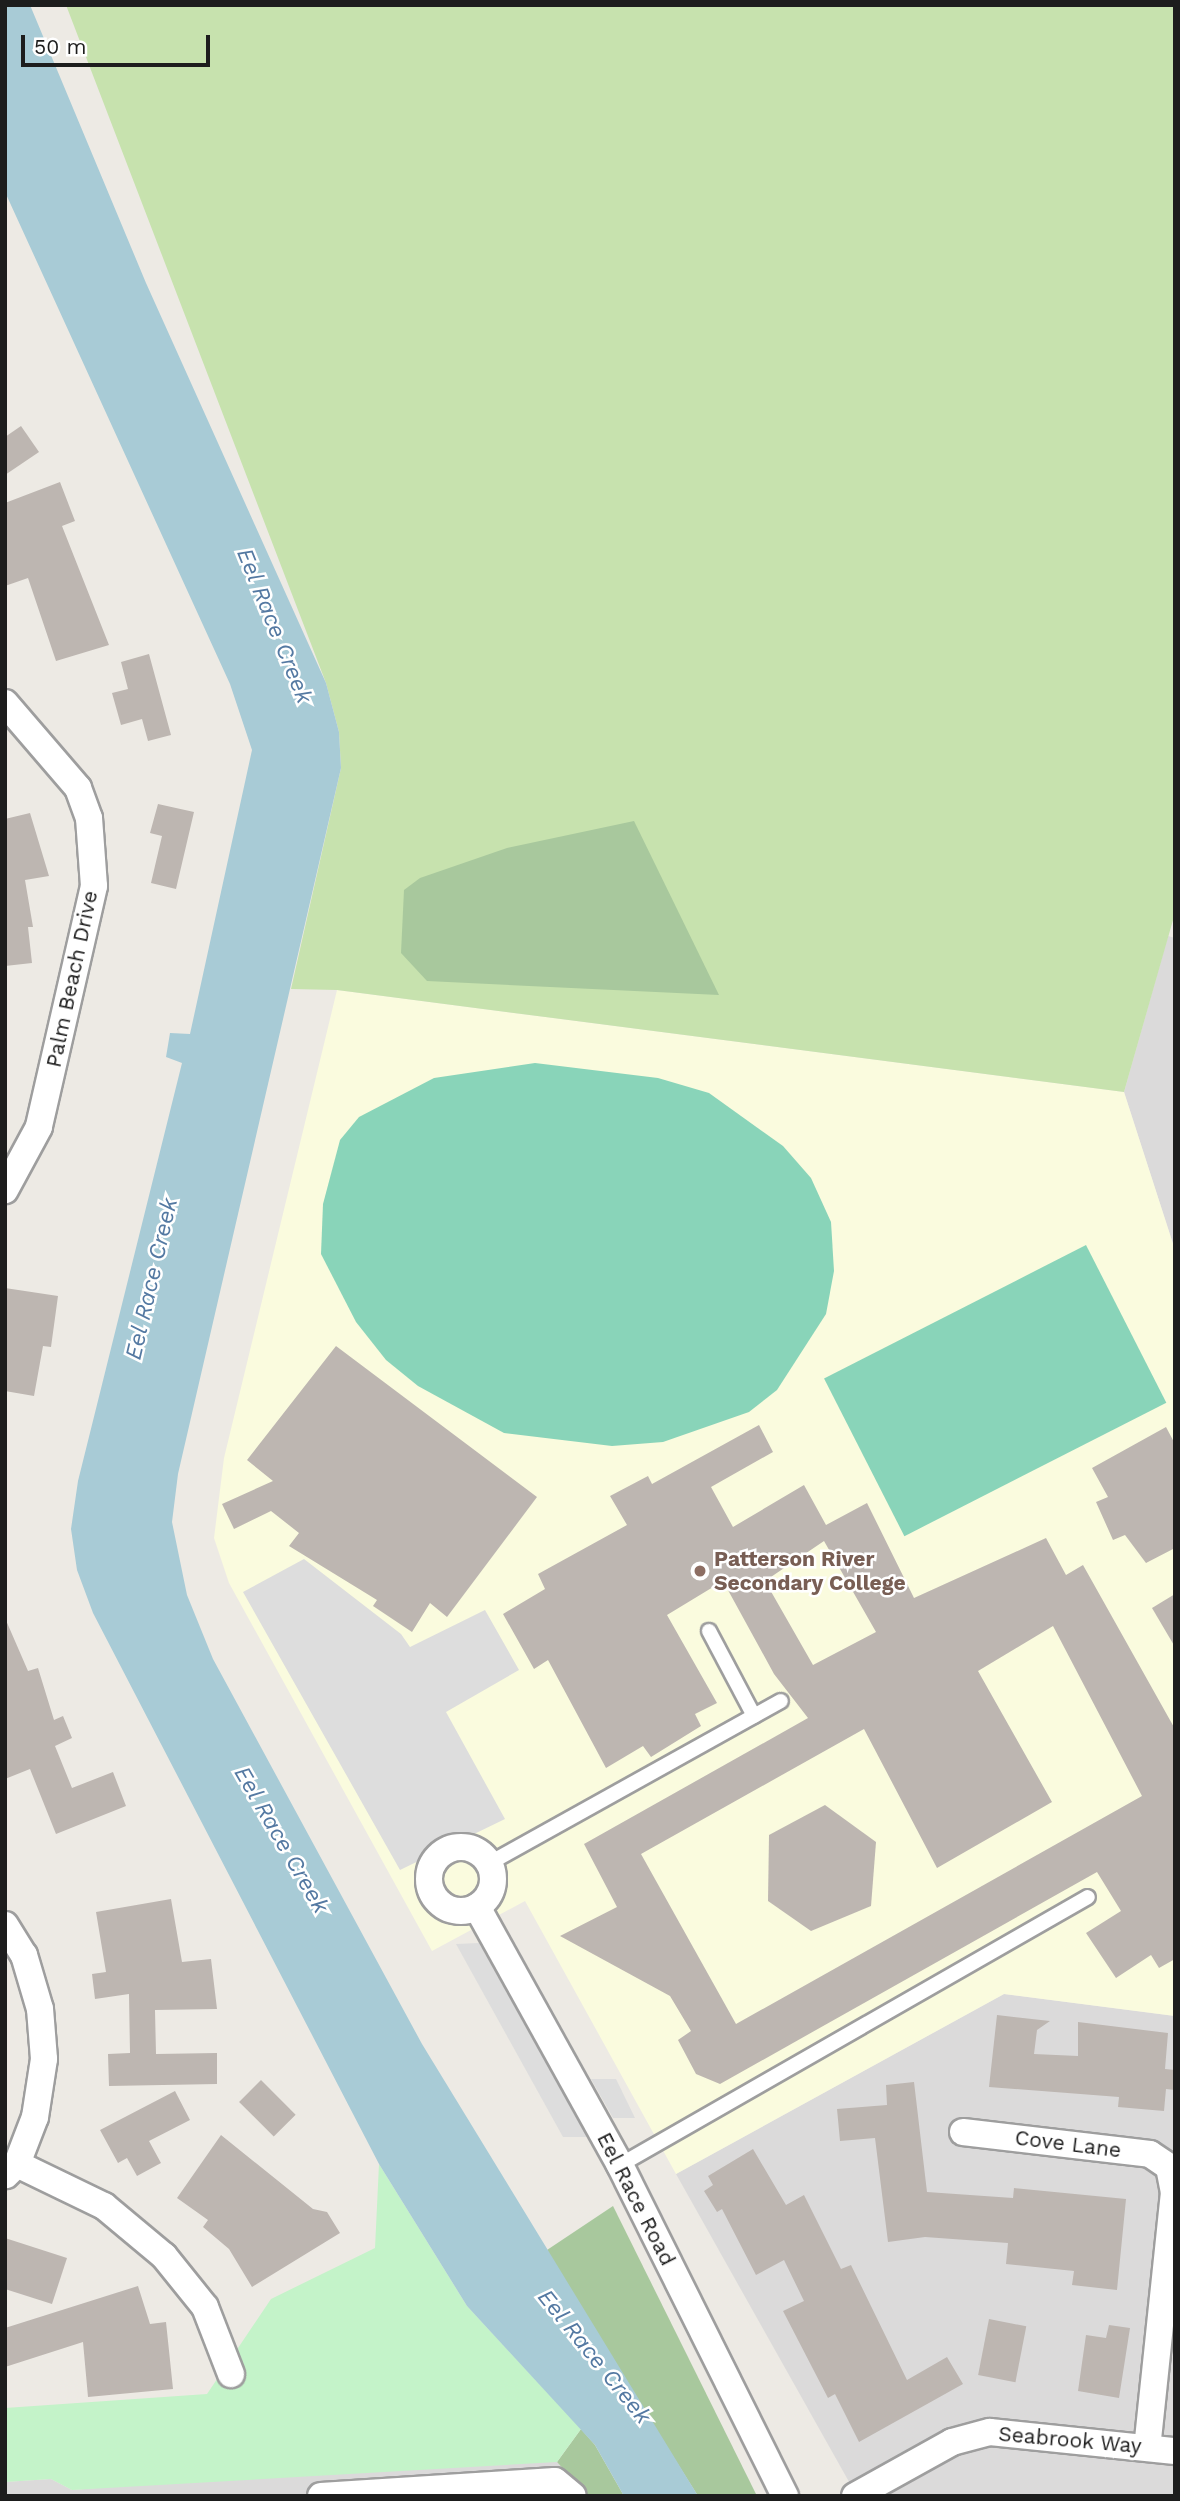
<!DOCTYPE html>
<html>
<head>
<meta charset="utf-8">
<style>
  body { margin:0 }
  #map { position:relative; width:1180px; height:2501px; overflow:hidden; background:#edeae4; font-family:"Work Sans",sans-serif }
  div>[style] { position:absolute }
  .residential>* { inset:0; background:#dbdada }
  .education>* { inset:0; background:#fafbde }
  .grass>* { inset:0; background:#c7e2ae }
  .forest>* { inset:0; background:#a8c89d }
  .park>* { inset:0; background:#c4f3c9 }
  .pitch>* { inset:0; background:#89d4b9; transform-origin:0 0 }
  .parking>* { inset:0; background:#ddd }
  .water>* { inset:0; background:#a8cbd6 }
  .building>* { inset:0; background:#bdb6b1; transform-origin:0 0 }
  .roads { filter:drop-shadow(2px 0 #9e9e9e) drop-shadow(-2px 0 #9e9e9e) drop-shadow(0 2px #9e9e9e) drop-shadow(0 -2px #9e9e9e) }
  .service>* { height:14px; margin:-7px; padding:0 7px; transform-origin:7px; border-radius:7px; background:#fff }
  .minor>* { height:26px; margin:-13px; padding:0 13px; transform-origin:13px; border-radius:13px; background:#fff }
  .minor>.ring { margin:-13px; padding:0; box-sizing:content-box; background:none; border:26px solid #fff; border-radius:50% }
  .dots>* { width:19px; height:19px; translate:-50% -50%; box-sizing:border-box; border:4px solid #fff; border-radius:50% }
  span { translate:-50% -50%; white-space:nowrap; text-align:center; line-height:1.15; -webkit-text-stroke:5px #fff; paint-order:stroke }
  .street-label { font-size:21px; color:#1d1d1d }
  .education-label { font-size:21px; color:#785e54; font-weight:700 }
  .left { translate:0 -50%; text-align:left }
  .water-label { font-size:23px; color:#5479a2; font-style:italic }
  .frame { position:absolute; inset:0; border:7px solid #1d1d1d; pointer-events:none }
  .scale { position:absolute; left:21px; top:35px; width:189px; height:32px; box-sizing:border-box; border:4px solid #1d1d1d; border-top:0; padding-left:9px; font-size:21px; line-height:24px; white-space:nowrap; color:#1d1d1d; -webkit-text-stroke:5px #fff; paint-order:stroke }
</style>
</head>
<body>
<div id="map">
  <div class="residential">
    <i style="clip-path:polygon(1168px 936px,1175px 938px,1175px 1250px,1124px 1092px)"></i>
    <i style="clip-path:polygon(1004px 1994px,1175px 2016px,1175px 2496px,857px 2496px,676px 2174px)"></i>
    <i style="clip-path:polygon(532px 2453px,557px 2462px,588px 2496px,5px 2496px,5px 2482px,51px 2479px,72px 2490px)"></i>
  </div>
  <div class="education">
    <i style="clip-path:polygon(337px 990px,1124px 1092px,1175px 1250px,1175px 2016px,1004px 1994px,676px 2174px,525px 1901px,432px 1951px,229px 1583px,214px 1538px,224px 1458px)"></i>
  </div>
  <div class="grass">
    <i style="clip-path:polygon(66px 5px,1175px 5px,1175px 913px,1124px 1092px,337px 990px,291px 989px,341px 768px,339px 732px,326px 683px)"></i>
  </div>
  <div class="forest">
    <i style="clip-path:polygon(634px 821px,719px 995px,427px 981px,401px 953px,404px 890px,420px 878px,507px 848px)"></i>
    <i style="clip-path:polygon(613px 2206px,757px 2496px,698px 2496px,544px 2252px)"></i>
    <i style="clip-path:polygon(581px 2429px,595px 2445px,624px 2496px,588px 2496px,557px 2462px)"></i>
  </div>
  <div class="park">
    <i style="clip-path:polygon(379px 2164px,467px 2306px,581px 2429px,557px 2462px,72px 2490px,51px 2479px,5px 2482px,5px 2408px,207px 2394px,271px 2299px,375px 2248px)"></i>
  </div>
  <div class="pitch">
    <i style="clip-path:polygon(535px 1063px,658px 1078px,709px 1093px,783px 1146px,811px 1178px,831px 1222px,834px 1271px,826px 1314px,777px 1390px,749px 1412px,663px 1442px,612px 1446px,504px 1433px,418px 1386px,386px 1360px,356px 1322px,321px 1254px,323px 1204px,340px 1140px,359px 1117px,434px 1078px)"></i>
    <i style="left:1086px;top:1245px;width:177px;height:294px;rotate:63deg"></i>
  </div>
  <div class="parking">
    <i style="clip-path:polygon(304px 1559px,401px 1634px,410px 1647px,485px 1610px,519px 1670px,446px 1712px,505px 1819px,400px 1870px,243px 1592px)"></i>
    <i style="clip-path:polygon(479px 1943px,588px 2137px,563px 2137px,456px 1944px)"></i>
    <i style="clip-path:polygon(591px 2079px,616px 2079px,635px 2118px,613px 2118px)"></i>
  </div>
  <div class="water">
    <i style="clip-path:polygon(5px 5px,30px 5px,146px 283px,326px 683px,339px 732px,341px 768px,178px 1474px,172px 1522px,187px 1595px,213px 1659px,422px 2044px,698px 2496px,624px 2496px,595px 2445px,467px 2306px,379px 2164px,93px 1613px,77px 1570px,71px 1529px,78px 1481px,182px 1063px,166px 1057px,170px 1033px,190px 1034px,252px 750px,230px 684px,5px 192px)"></i>
  </div>
  <div class="building">
    <i style="clip-path:polygon(21px 426px,39px 452px,5px 475px,5px 437px)"></i>
    <i style="clip-path:polygon(60px 482px,75px 521px,62px 526px,109px 645px,56px 661px,28px 578px,5px 586px,5px 503px)"></i>
    <i style="clip-path:polygon(149px 654px,171px 735px,148px 741px,142px 719px,121px 725px,112px 693px,128px 689px,121px 662px)"></i>
    <i style="clip-path:polygon(158px 804px,194px 812px,176px 889px,151px 883px,162px 836px,150px 833px)"></i>
    <i style="clip-path:polygon(30px 813px,49px 876px,25px 880px,33px 927px,28px 927px,32px 963px,5px 966px,5px 819px)"></i>
    <i style="clip-path:polygon(5px 1288px,58px 1296px,51px 1347px,43px 1346px,34px 1396px,5px 1391px)"></i>
    <i style="clip-path:polygon(336px 1346px,537px 1497px,447px 1617px,430px 1603px,412px 1632px,373px 1606px,377px 1600px,289px 1546px,299px 1533px,271px 1511px,234px 1529px,222px 1504px,273px 1481px,247px 1460px)"></i>
    <i style="clip-path:polygon(evenodd,759px 1425px,773px 1452px,711px 1487px,733px 1527px,804px 1485px,826px 1525px,867px 1503px,914px 1598px,1046px 1538px,1066px 1575px,1083px 1565px,1175px 1729px,1175px 1959px,1159px 1968px,1151px 1955px,1116px 1978px,1086px 1933px,1121px 1911px,1097px 1872px,720px 2084px,696px 2074px,678px 2040px,691px 2031px,670px 1996px,560px 1936px,617px 1907px,584px 1844px,808px 1718px,774px 1674px,723px 1581px,667px 1615px,717px 1703px,695px 1714px,701px 1726px,651px 1757px,643px 1746px,606px 1768px,548px 1660px,534px 1669px,503px 1614px,545px 1589px,538px 1574px,627px 1525px,610px 1496px,648px 1476px,652px 1484px,759px 1425px,824px 1541px,876px 1632px,813px 1665px,765px 1581px,824px 1541px,759px 1425px,1053px 1626px,1142px 1796px,736px 2024px,641px 1854px,864px 1729px,937px 1868px,1052px 1802px,978px 1671px,1053px 1626px)"></i>
    <i style="clip-path:polygon(1166px 1427px,1175px 1444px,1175px 1548px,1146px 1563px,1125px 1535px,1113px 1540px,1096px 1502px,1108px 1497px,1092px 1468px)"></i>
    <i style="clip-path:polygon(1175px 1594px,1175px 1647px,1152px 1608px)"></i>
    <i style="clip-path:polygon(5px 1618px,28px 1671px,38px 1668px,54px 1720px,63px 1716px,72px 1738px,55px 1746px,72px 1788px,113px 1772px,126px 1806px,56px 1834px,30px 1769px,5px 1779px)"></i>
    <i style="clip-path:polygon(825px 1805px,876px 1842px,871px 1906px,811px 1931px,768px 1901px,769px 1835px)"></i>
    <i style="clip-path:polygon(171px 1899px,182px 1962px,211px 1959px,217px 2009px,155px 2010px,156px 2054px,217px 2053px,217px 2084px,109px 2086px,108px 2054px,130px 2053px,129px 1994px,95px 1999px,92px 1974px,106px 1972px,96px 1912px)"></i>
    <i style="clip-path:polygon(997px 2015px,1050px 2021px,1037px 2030px,1034px 2054px,1078px 2056px,1078px 2022px,1168px 2033px,1165px 2069px,1175px 2070px,1175px 2090px,1166px 2089px,1164px 2111px,1118px 2107px,1119px 2097px,989px 2087px)"></i>
    <i style="left:261px;top:2080px;width:49px;height:31px;rotate:45deg"></i>
    <i style="clip-path:polygon(914px 2082px,927px 2192px,1013px 2198px,1014px 2188px,1126px 2199px,1117px 2290px,1072px 2285px,1074px 2271px,1006px 2264px,1008px 2243px,925px 2237px,888px 2242px,875px 2138px,840px 2141px,837px 2109px,887px 2105px,886px 2085px)"></i>
    <i style="clip-path:polygon(175px 2091px,190px 2120px,149px 2141px,161px 2163px,137px 2176px,127px 2158px,118px 2163px,100px 2130px)"></i>
    <i style="clip-path:polygon(221px 2135px,313px 2209px,327px 2212px,340px 2233px,252px 2287px,229px 2249px,203px 2227px,208px 2220px,177px 2198px)"></i>
    <i style="clip-path:polygon(753px 2149px,786px 2205px,804px 2195px,841px 2269px,851px 2265px,907px 2380px,947px 2357px,963px 2384px,859px 2442px,835px 2394px,828px 2398px,783px 2311px,804px 2301px,784px 2260px,756px 2275px,722px 2209px,717px 2212px,704px 2191px,713px 2185px,708px 2176px)"></i>
    <i style="clip-path:polygon(5px 2238px,67px 2258px,52px 2304px,5px 2289px)"></i>
    <i style="clip-path:polygon(138px 2286px,150px 2324px,166px 2322px,173px 2389px,88px 2397px,83px 2342px,5px 2367px,5px 2328px)"></i>
    <i style="left:989px;top:2319px;width:38px;height:57px;rotate:11deg"></i>
    <i style="clip-path:polygon(1109px 2325px,1130px 2328px,1119px 2398px,1078px 2391px,1086px 2335px,1106px 2338px)"></i>
  </div>
  <div class="roads">
    <div class="service">
      <i style="left:709px;top:1631px;width:96px;rotate:62.1deg"></i>
      <i style="left:488px;top:1864px;width:335px;rotate:-29.1deg"></i>
      <i style="left:620px;top:2165px;width:539px;rotate:-29.8deg"></i>
    </div>
    <div class="minor">
      <i style="left:5px;top:703px;width:112px;rotate:49.3deg"></i>
      <i style="left:78px;top:788px;width:32px;rotate:70deg"></i>
      <i style="left:89px;top:818px;width:68px;rotate:85.8deg"></i>
      <i style="left:94px;top:886px;width:247px;rotate:102.9deg"></i>
      <i style="left:39px;top:1127px;width:72px;rotate:118.4deg"></i>
      <i class="ring" style="left:429px;top:1847px;width:38px;height:38px"></i>
      <i style="left:477px;top:1907px;width:295px;rotate:61deg"></i>
      <i style="left:620px;top:2165px;width:370px;rotate:63.5deg"></i>
      <i style="left:5px;top:1925px;width:36px;rotate:58deg"></i>
      <i style="left:24px;top:1955px;width:56px;rotate:73.5deg"></i>
      <i style="left:40px;top:2009px;width:50px;rotate:85.4deg"></i>
      <i style="left:44px;top:2059px;width:59px;rotate:98.8deg"></i>
      <i style="left:35px;top:2117px;width:50px;rotate:111deg"></i>
      <i style="left:17px;top:2164px;width:16px;rotate:135deg"></i>
      <i style="left:963px;top:2132px;width:188px;rotate:6.7deg"></i>
      <i style="left:1150px;top:2154px;width:23px;rotate:34deg"></i>
      <i style="left:1169px;top:2167px;width:25px;rotate:79deg"></i>
      <i style="left:1174px;top:2192px;width:257px;rotate:96deg"></i>
      <i style="left:17px;top:2164px;width:97px;rotate:25.8deg"></i>
      <i style="left:104px;top:2206px;width:78px;rotate:39.8deg"></i>
      <i style="left:164px;top:2256px;width:65px;rotate:51.2deg"></i>
      <i style="left:205px;top:2307px;width:72px;rotate:68.8deg"></i>
      <i style="left:321px;top:2496px;width:234px;rotate:-3.7deg"></i>
      <i style="left:555px;top:2481px;width:23px;rotate:40deg"></i>
      <i style="left:855px;top:2496px;width:111px;rotate:-29.1deg"></i>
      <i style="left:952px;top:2442px;width:39px;rotate:-15deg"></i>
      <i style="left:990px;top:2432px;width:186px;rotate:5.9deg"></i>
    </div>
  </div>
  <div class="dots">
    <i style="left:700px;top:1571px;background:#8d6e63"></i>
  </div>
  <div class="street-label">
    <span style="left:72px;top:979px;rotate:-78deg">Palm Beach Drive</span>
    <span style="left:1068px;top:2144px;rotate:7deg">Cove Lane</span>
    <span style="left:636px;top:2199px;rotate:63deg">Eel Race Road</span>
    <span style="left:1070px;top:2440px;rotate:5deg">Seabrook Way</span>
  </div>
  <div class="education-label">
    <span class="left" style="left:714px;top:1571px">Patterson River<br>Secondary College</span>
  </div>
  <div class="water-label">
    <span style="left:274px;top:626px;rotate:68deg">Eel Race Creek</span>
    <span style="left:152px;top:1279px;rotate:-77deg">Eel Race Creek</span>
    <span style="left:281px;top:1840px;rotate:60deg">Eel Race Creek</span>
    <span style="left:594px;top:2357px;rotate:51deg">Eel Race Creek</span>
  </div>
  <div class="frame"></div>
  <div class="scale">50 m</div>
</div>
</body>
</html>
